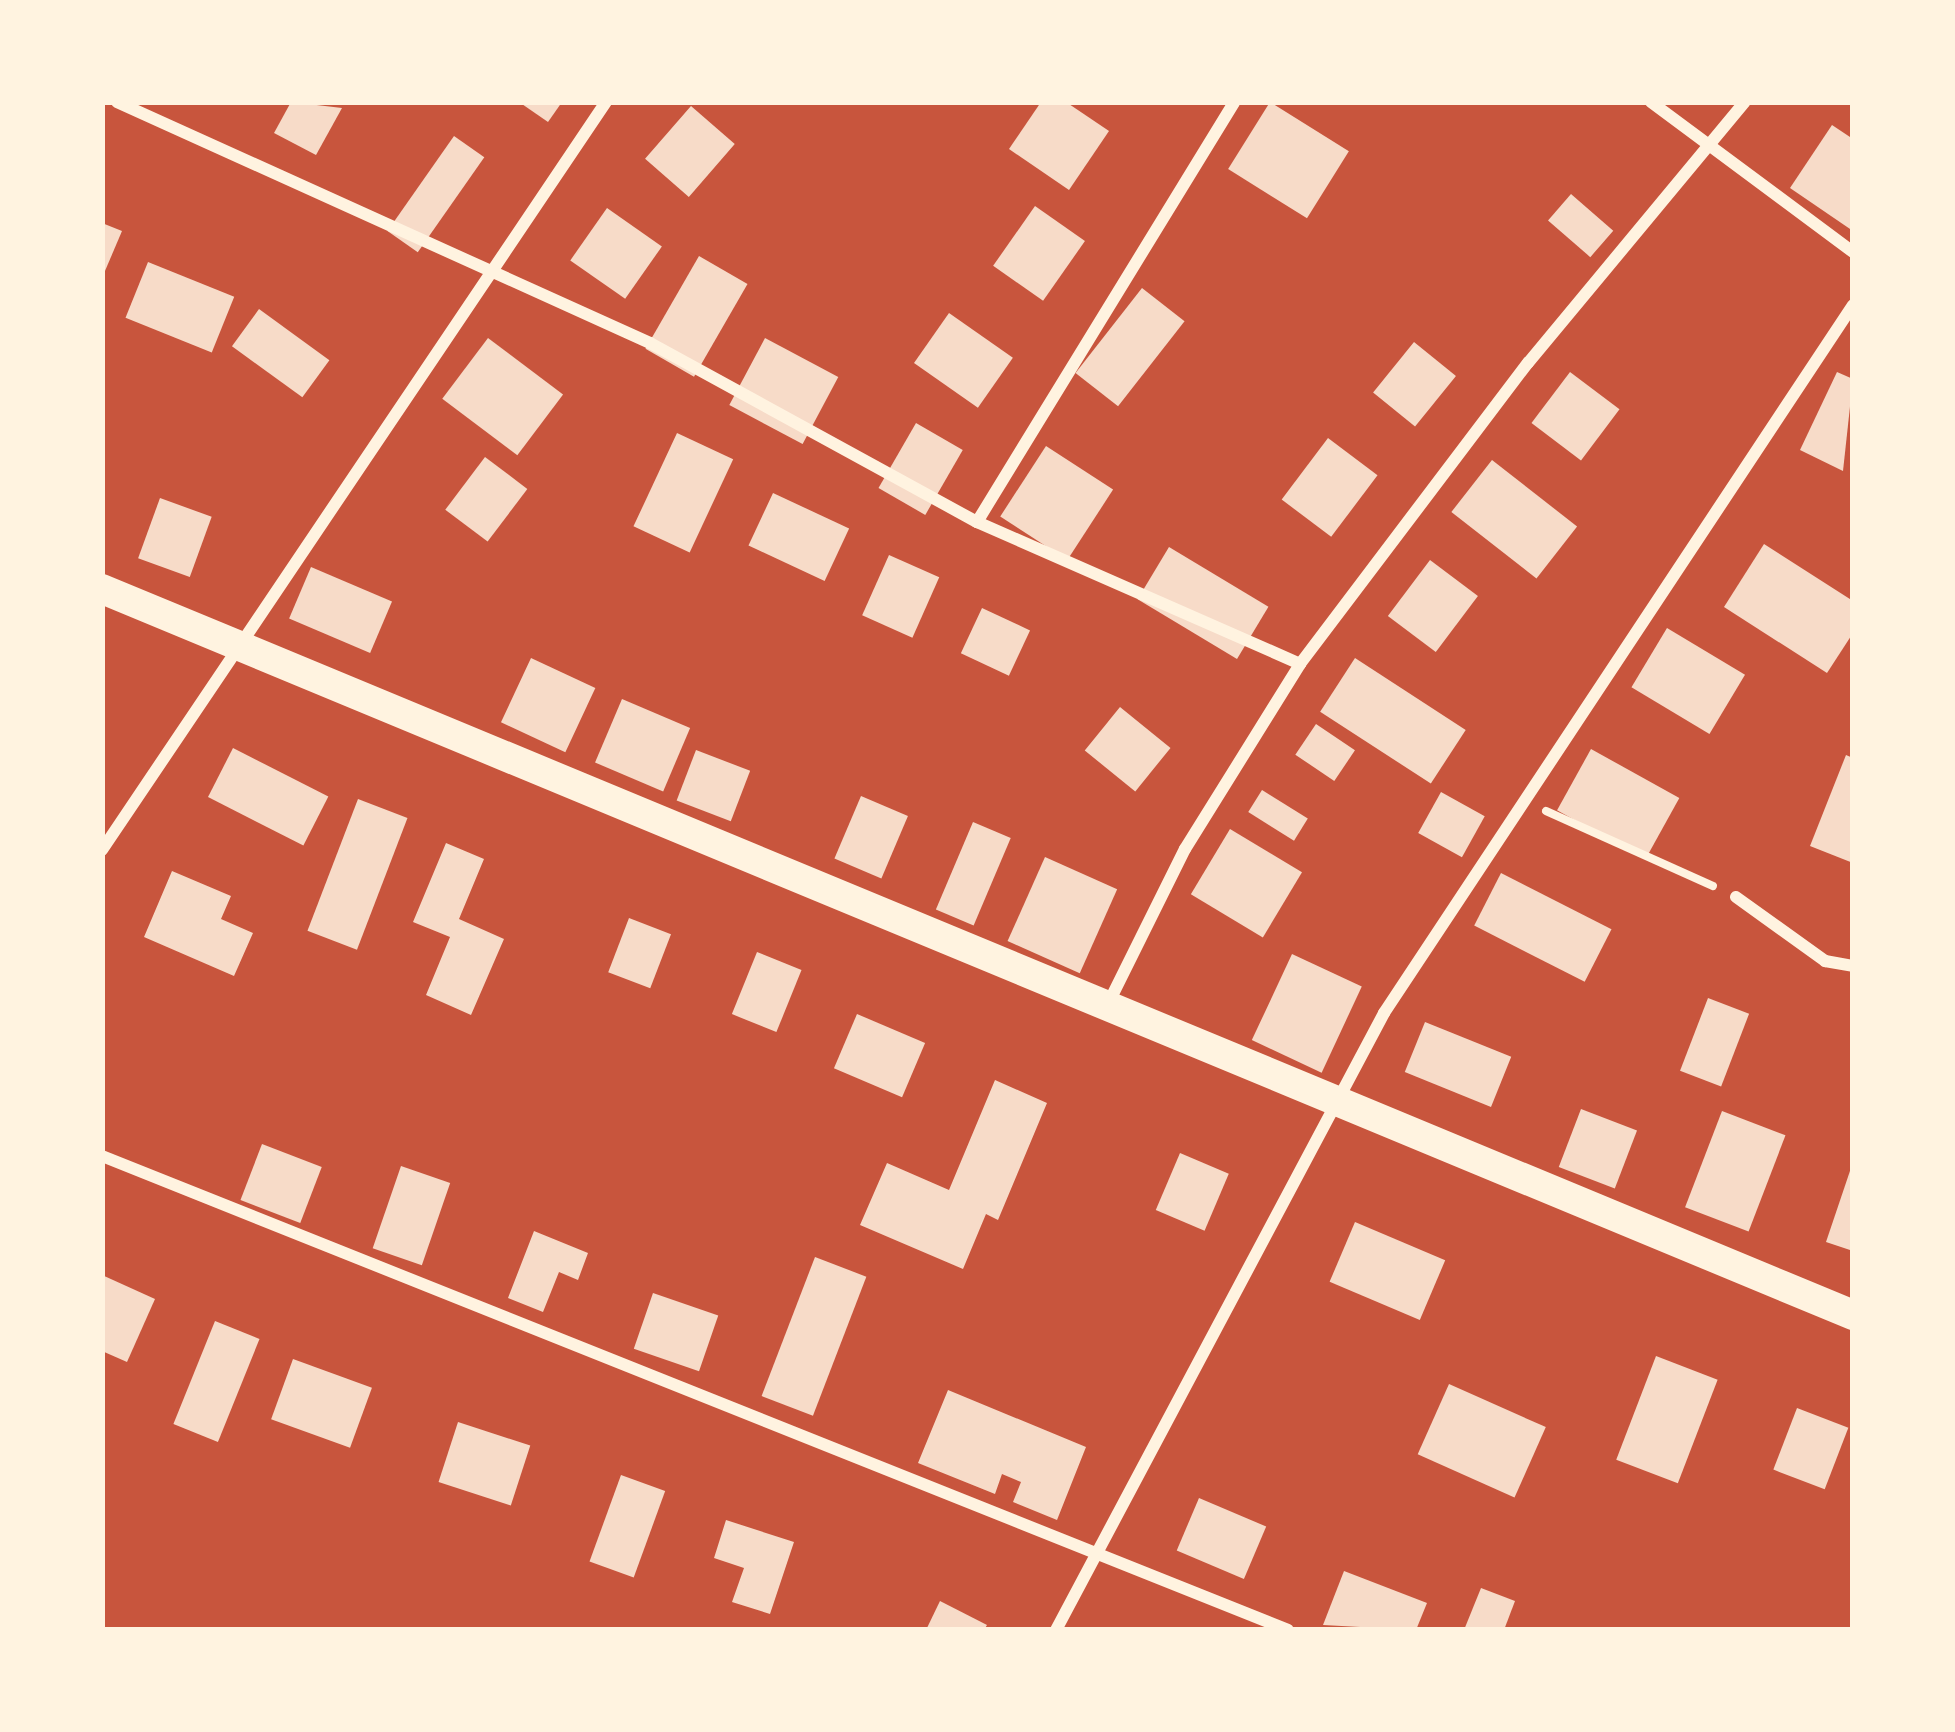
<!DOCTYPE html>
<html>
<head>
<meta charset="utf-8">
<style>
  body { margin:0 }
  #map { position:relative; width:1955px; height:1732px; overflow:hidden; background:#c8553d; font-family:"Playfair Display",serif }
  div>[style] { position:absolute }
  .building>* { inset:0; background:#f7dbc8; transform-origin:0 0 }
  .path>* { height:8px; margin:-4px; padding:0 4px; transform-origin:4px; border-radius:4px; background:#fff3e0 }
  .minor>* { height:12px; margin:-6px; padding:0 6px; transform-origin:6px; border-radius:6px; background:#fff3e0 }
  .primary>* { height:30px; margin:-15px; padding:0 15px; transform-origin:15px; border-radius:15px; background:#fff3e0 }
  span { translate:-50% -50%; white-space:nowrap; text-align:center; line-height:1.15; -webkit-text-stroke:12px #fff3e0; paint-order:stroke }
  .frame { position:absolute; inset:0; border:105px solid #fff3e0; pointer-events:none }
</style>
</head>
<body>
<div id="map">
  <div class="building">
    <i style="clip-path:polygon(291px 102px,342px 108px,316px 155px,274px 133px)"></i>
    <i style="clip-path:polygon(519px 102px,562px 102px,548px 122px)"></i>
    <i style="clip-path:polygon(1041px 102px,1066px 102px,1109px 131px,1069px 190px,1009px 149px)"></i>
    <i style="left:1270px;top:102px;width:93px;height:79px;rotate:32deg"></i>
    <i style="left:691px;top:106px;width:58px;height:70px;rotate:41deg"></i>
    <i style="clip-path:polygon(1832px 125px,1853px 139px,1853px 231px,1790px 188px)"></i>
    <i style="left:454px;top:136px;width:37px;height:116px;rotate:35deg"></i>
    <i style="left:1571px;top:194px;width:56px;height:35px;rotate:41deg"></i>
    <i style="left:1035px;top:206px;width:61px;height:73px;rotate:35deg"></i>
    <i style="left:607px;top:208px;width:67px;height:64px;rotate:35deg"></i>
    <i style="clip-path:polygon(102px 223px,122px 231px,102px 278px)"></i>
    <i style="left:699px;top:256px;width:56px;height:107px;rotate:30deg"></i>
    <i style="left:148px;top:262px;width:93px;height:60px;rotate:22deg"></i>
    <i style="left:1142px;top:288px;width:54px;height:108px;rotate:38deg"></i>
    <i style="left:259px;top:309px;width:87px;height:46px;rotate:36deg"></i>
    <i style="left:949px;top:313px;width:78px;height:61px;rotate:35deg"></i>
    <i style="left:488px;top:338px;width:94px;height:76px;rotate:37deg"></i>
    <i style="left:765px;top:338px;width:83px;height:76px;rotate:28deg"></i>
    <i style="left:1414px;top:342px;width:54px;height:65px;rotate:39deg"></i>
    <i style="left:1570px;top:372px;width:62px;height:64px;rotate:37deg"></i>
    <i style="clip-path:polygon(1837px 372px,1853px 379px,1843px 471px,1800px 450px)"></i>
    <i style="left:916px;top:423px;width:54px;height:75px;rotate:30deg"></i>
    <i style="left:677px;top:433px;width:62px;height:103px;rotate:25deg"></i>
    <i style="left:1328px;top:438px;width:62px;height:77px;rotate:37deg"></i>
    <i style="left:1046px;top:446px;width:80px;height:84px;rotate:33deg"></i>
    <i style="left:485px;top:457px;width:53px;height:66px;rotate:37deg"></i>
    <i style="left:1492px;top:460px;width:108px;height:66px;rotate:38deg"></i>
    <i style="left:773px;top:493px;width:84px;height:58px;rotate:25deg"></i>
    <i style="left:160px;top:498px;width:55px;height:64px;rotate:20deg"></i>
    <i style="clip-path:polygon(1764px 544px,1853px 601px,1853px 633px,1827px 673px,1724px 607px)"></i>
    <i style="left:1169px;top:547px;width:116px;height:61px;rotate:31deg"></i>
    <i style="left:889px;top:555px;width:55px;height:66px;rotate:24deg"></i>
    <i style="left:1430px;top:560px;width:60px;height:70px;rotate:37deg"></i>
    <i style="left:311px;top:567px;width:88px;height:56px;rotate:23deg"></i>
    <i style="left:982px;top:608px;width:53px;height:50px;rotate:25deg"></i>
    <i style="left:1667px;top:628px;width:91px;height:69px;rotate:31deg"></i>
    <i style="left:531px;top:658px;width:71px;height:71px;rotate:25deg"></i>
    <i style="left:1355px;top:658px;width:132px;height:64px;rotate:33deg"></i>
    <i style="left:622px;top:699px;width:74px;height:69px;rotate:23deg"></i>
    <i style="left:1120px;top:707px;width:65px;height:56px;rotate:39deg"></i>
    <i style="left:1316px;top:724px;width:47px;height:37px;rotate:34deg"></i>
    <i style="left:233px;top:748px;width:107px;height:55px;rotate:27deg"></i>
    <i style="left:1591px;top:749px;width:101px;height:70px;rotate:29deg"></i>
    <i style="left:696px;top:750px;width:58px;height:54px;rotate:21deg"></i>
    <i style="clip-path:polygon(1846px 755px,1853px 758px,1853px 863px,1810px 846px)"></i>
    <i style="left:1262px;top:790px;width:54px;height:26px;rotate:32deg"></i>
    <i style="left:1441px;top:792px;width:50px;height:47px;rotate:29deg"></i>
    <i style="left:861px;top:796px;width:51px;height:68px;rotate:23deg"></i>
    <i style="left:358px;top:799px;width:53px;height:141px;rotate:21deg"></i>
    <i style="left:973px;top:822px;width:41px;height:95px;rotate:23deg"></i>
    <i style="left:1230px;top:829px;width:84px;height:76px;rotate:31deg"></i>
    <i style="clip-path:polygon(446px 843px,484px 859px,459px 919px,504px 939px,471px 1015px,426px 995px,450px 937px,413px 922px)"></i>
    <i style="left:1045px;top:857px;width:79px;height:92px;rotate:24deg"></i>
    <i style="clip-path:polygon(172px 871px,231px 896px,221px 919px,253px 933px,234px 976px,144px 937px)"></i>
    <i style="left:1501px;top:873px;width:124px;height:59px;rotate:27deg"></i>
    <i style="left:629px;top:918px;width:45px;height:58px;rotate:21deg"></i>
    <i style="left:757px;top:952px;width:48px;height:67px;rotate:22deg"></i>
    <i style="left:1292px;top:954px;width:77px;height:95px;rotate:25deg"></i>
    <i style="left:1708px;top:998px;width:44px;height:78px;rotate:21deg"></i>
    <i style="left:857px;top:1014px;width:74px;height:59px;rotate:23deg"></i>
    <i style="left:1425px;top:1022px;width:93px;height:54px;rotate:22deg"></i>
    <i style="clip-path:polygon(995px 1080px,1047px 1103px,998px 1220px,986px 1214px,963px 1269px,860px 1225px,887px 1163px,949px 1190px)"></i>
    <i style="left:1581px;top:1109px;width:60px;height:62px;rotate:21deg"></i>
    <i style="left:1722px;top:1111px;width:68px;height:103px;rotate:21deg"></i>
    <i style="left:262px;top:1144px;width:64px;height:60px;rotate:21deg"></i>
    <i style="left:1180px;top:1153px;width:53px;height:62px;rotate:23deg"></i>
    <i style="clip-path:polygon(1853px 1162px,1853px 1251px,1826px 1242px)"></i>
    <i style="left:401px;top:1166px;width:52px;height:87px;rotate:19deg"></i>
    <i style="left:1355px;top:1222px;width:98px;height:65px;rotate:23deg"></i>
    <i style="clip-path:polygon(534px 1231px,588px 1253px,578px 1280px,559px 1272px,543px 1312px,508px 1298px)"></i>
    <i style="left:815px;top:1257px;width:55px;height:149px;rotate:21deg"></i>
    <i style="clip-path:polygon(102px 1275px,155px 1299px,127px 1362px,102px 1351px)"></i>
    <i style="left:653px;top:1293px;width:69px;height:59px;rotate:19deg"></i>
    <i style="left:215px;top:1321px;width:48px;height:111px;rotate:22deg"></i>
    <i style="left:1656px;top:1356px;width:66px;height:111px;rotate:21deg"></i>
    <i style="left:293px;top:1359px;width:84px;height:64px;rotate:20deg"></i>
    <i style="left:1449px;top:1384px;width:106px;height:77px;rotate:24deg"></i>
    <i style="clip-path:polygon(948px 1390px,1086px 1447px,1057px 1520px,1013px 1502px,1021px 1482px,1002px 1474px,995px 1494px,918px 1463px)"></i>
    <i style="left:1797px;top:1408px;width:55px;height:66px;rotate:21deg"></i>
    <i style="left:458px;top:1422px;width:76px;height:63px;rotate:18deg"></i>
    <i style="left:621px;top:1475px;width:47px;height:92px;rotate:20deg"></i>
    <i style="left:1199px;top:1498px;width:73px;height:57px;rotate:23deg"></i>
    <i style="clip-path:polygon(726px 1520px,794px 1542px,770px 1614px,732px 1602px,744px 1568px,714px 1558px)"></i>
    <i style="clip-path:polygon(1344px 1571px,1427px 1603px,1416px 1630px,1323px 1625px)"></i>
    <i style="clip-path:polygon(1481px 1588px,1515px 1601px,1504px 1630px,1464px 1630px)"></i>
    <i style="clip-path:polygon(940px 1601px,987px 1625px,984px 1630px,926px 1630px)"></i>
  </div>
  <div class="path">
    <i style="left:1546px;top:811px;width:183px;rotate:24.2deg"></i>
  </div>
  <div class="minor">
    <i style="left:117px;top:102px;width:585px;rotate:24.33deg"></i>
    <i style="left:650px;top:343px;width:373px;rotate:28.7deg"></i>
    <i style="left:977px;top:522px;width:353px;rotate:23.7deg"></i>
    <i style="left:1651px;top:102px;width:252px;rotate:36.6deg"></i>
    <i style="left:977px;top:522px;width:492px;rotate:-58.5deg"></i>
    <i style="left:102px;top:850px;width:902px;rotate:-56.03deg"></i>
    <i style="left:1736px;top:897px;width:110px;rotate:35.7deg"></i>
    <i style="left:1825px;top:961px;width:28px;rotate:10deg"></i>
    <i style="left:1108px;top:1004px;width:173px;rotate:-63.6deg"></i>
    <i style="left:1185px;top:849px;width:218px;rotate:-58.1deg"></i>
    <i style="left:1300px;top:664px;width:378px;rotate:-52.9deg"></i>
    <i style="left:1528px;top:363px;width:339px;rotate:-50.3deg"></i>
    <i style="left:102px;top:1156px;width:1277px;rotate:21.78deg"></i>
    <i style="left:1056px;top:1630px;width:699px;rotate:-62deg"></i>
    <i style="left:1384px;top:1013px;width:849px;rotate:-56.48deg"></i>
  </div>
  <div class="primary">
    <i style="left:102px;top:589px;width:1896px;rotate:22.52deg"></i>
  </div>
  <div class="frame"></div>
</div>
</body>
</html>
